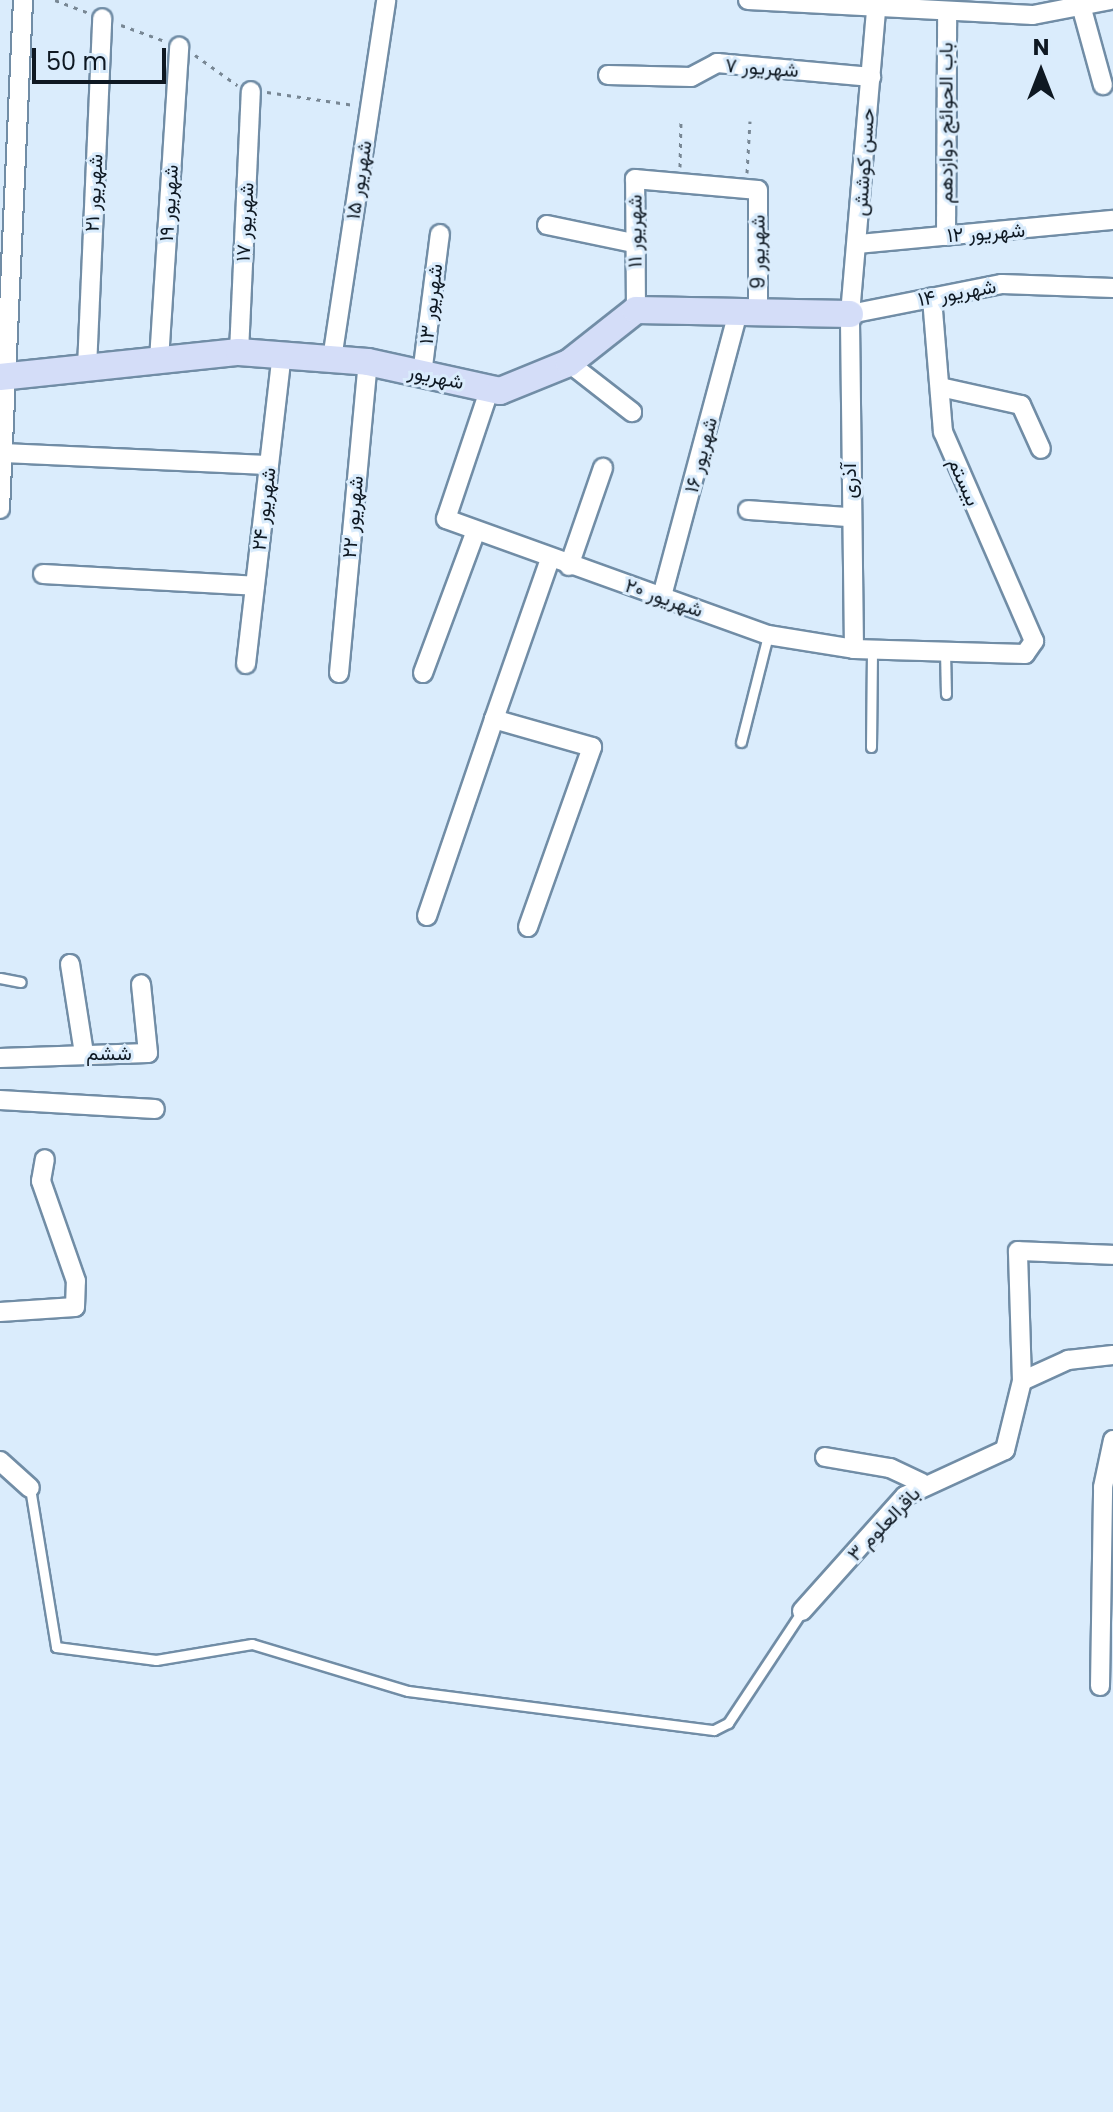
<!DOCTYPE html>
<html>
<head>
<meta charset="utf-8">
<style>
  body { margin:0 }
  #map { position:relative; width:1113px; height:2112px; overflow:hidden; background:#daecfc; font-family:Poppins,Vazirmatn,sans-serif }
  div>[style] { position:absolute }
  .path>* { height:3px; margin-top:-1.5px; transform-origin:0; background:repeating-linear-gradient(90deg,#788794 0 4px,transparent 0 10px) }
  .roads { filter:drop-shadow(2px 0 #718da6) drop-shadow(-2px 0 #718da6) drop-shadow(0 2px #718da6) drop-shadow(0 -2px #718da6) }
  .lane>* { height:9px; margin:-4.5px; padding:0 4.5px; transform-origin:4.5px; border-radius:4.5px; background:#fff }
  .street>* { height:18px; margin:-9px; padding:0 9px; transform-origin:9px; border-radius:9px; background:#fff }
  .secondary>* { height:26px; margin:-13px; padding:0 13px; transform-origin:13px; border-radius:13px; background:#d4ddf8 }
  span { translate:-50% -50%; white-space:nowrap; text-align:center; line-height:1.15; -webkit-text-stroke:6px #daecfc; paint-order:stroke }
  .street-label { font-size:20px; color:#0e1822 }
  .north { position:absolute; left:1001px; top:32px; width:80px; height:80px; -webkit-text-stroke:6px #daecfc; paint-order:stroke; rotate:0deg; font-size:22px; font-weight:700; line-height:32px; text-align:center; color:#0e1822 }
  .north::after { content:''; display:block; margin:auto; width:28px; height:36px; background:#0e1822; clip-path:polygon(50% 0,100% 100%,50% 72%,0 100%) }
  .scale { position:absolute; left:32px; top:48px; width:134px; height:36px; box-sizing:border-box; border:4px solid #0e1822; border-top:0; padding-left:10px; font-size:24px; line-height:28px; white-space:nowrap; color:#0e1822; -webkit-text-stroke:6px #daecfc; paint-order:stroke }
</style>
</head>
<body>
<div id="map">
  <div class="path">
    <i style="left:55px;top:0;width:34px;rotate:21deg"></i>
    <i style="left:121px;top:25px;width:44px;rotate:20.1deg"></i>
    <i style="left:195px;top:55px;width:52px;rotate:35.5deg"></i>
    <i style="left:267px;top:92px;width:88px;rotate:8.5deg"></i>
    <i style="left:680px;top:167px;width:48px;rotate:-88.8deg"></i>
    <i style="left:747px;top:173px;width:52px;rotate:-86.7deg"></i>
  </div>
  <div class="roads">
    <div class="lane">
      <i style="left:945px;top:651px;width:43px;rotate:88.7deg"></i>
      <i style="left:741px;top:742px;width:110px;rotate:-75.8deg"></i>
      <i style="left:871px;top:747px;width:98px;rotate:-89.4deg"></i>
      <i style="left:0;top:978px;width:21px;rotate:11deg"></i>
      <i style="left:30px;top:1488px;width:161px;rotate:80.7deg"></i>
      <i style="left:56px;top:1647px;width:101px;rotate:7.4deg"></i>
      <i style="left:156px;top:1660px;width:97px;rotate:-9.5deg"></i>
      <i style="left:252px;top:1644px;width:163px;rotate:16.8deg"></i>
      <i style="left:408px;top:1691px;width:308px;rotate:7.3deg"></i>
      <i style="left:714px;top:1730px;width:16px;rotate:-27deg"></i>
      <i style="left:728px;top:1723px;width:134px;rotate:-56.5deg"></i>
    </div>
    <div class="street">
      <i style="left:748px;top:0;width:285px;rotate:3deg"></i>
      <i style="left:1033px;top:15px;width:78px;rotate:-11deg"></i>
      <i style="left:1082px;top:9px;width:79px;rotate:74.6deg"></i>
      <i style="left:608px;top:75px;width:83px;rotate:1.4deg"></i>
      <i style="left:691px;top:77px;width:30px;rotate:-28deg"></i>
      <i style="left:717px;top:63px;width:155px;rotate:5.2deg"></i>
      <i style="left:547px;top:225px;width:88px;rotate:11.8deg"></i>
      <i style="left:946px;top:236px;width:225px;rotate:-89.7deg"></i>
      <i style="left:858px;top:244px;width:256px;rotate:-5.4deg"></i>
      <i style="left:636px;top:310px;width:131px;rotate:-90.4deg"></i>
      <i style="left:635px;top:179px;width:123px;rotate:5.1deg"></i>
      <i style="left:758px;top:190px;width:124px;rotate:90deg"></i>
      <i style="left:850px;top:314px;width:155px;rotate:-11.2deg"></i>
      <i style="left:1002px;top:284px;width:111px;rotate:2.1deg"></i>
      <i style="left:239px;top:352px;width:261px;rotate:-87.4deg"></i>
      <i style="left:332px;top:359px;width:363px;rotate:-81.4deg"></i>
      <i style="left:159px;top:360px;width:314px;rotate:-86.3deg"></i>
      <i style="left:569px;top:363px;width:80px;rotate:37.9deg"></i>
      <i style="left:87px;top:368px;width:350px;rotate:-87.5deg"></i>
      <i style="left:422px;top:374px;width:141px;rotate:-82.7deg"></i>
      <i style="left:940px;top:387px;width:83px;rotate:12.5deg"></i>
      <i style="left:1021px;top:405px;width:48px;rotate:65.6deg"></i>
      <i style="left:490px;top:388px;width:138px;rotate:108.6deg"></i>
      <i style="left:446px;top:519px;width:342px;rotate:19.8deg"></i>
      <i style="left:768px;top:635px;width:87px;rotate:9.2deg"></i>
      <i style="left:854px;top:649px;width:171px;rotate:1.7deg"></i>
      <i style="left:1025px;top:654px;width:16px;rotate:-55deg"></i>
      <i style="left:1034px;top:641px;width:228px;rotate:-113.5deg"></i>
      <i style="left:943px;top:432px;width:135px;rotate:-94.7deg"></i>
      <i style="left:4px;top:453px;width:265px;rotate:2.6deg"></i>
      <i style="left:0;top:509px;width:510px;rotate:-87.41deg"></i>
      <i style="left:748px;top:510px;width:101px;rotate:4deg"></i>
      <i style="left:569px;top:566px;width:104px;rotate:-70.9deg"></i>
      <i style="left:43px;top:574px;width:212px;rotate:3.2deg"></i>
      <i style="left:662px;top:596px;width:293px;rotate:-75deg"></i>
      <i style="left:854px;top:649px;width:335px;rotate:-90.7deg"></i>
      <i style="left:850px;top:314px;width:306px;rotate:-85.1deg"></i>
      <i style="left:246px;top:664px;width:312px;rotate:-83.4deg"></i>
      <i style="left:339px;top:673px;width:312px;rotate:-84.7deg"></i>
      <i style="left:423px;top:673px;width:149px;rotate:-69.6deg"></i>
      <i style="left:427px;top:916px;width:208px;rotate:-71.2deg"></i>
      <i style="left:528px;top:927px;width:191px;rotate:-70.4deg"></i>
      <i style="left:592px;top:747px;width:102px;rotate:-164.1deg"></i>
      <i style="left:494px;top:719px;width:170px;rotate:-70.7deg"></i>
      <i style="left:70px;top:964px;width:90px;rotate:81.1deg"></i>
      <i style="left:0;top:1058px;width:148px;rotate:-1.9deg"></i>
      <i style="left:148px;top:1053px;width:69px;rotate:-95.8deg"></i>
      <i style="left:0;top:1100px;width:155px;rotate:3.3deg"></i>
      <i style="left:0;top:1312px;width:75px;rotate:-3.8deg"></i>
      <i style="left:75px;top:1307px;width:26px;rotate:-88deg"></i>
      <i style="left:76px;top:1281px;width:106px;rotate:-109.3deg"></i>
      <i style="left:41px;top:1181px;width:22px;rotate:-80deg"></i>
      <i style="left:1022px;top:1381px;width:130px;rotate:-91.8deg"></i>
      <i style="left:1018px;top:1251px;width:95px;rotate:2.4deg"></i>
      <i style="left:825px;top:1457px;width:66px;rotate:9.6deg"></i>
      <i style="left:890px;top:1468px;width:35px;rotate:25deg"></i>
      <i style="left:0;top:1461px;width:40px;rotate:42deg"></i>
      <i style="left:802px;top:1611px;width:154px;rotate:-48.2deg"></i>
      <i style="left:905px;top:1496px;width:110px;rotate:-24.7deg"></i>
      <i style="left:1005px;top:1450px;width:71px;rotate:-76.2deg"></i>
      <i style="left:1022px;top:1381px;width:51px;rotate:-24.5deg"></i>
      <i style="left:1068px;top:1360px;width:45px;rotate:-6.3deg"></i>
      <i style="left:1100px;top:1686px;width:199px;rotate:-89.1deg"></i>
      <i style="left:1103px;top:1487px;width:48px;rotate:-78deg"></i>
    </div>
    <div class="secondary">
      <i style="left:0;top:377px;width:240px;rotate:-6deg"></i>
      <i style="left:239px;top:352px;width:129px;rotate:4.4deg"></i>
      <i style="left:368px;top:362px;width:135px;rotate:12.4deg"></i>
      <i style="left:500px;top:391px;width:74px;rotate:-22.1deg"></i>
      <i style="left:569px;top:363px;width:85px;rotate:-38.3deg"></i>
      <i style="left:636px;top:310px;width:214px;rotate:1.1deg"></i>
    </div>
  </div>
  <div class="street-label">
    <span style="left:762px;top:68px;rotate:4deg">شهریور ۷</span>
    <span style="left:946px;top:123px;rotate:-90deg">باب الحوائج دوازدهم</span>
    <span style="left:864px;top:162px;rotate:-86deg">حسن کوشش</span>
    <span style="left:359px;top:180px;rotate:-81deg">شهریور ۱۵</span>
    <span style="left:94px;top:193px;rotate:-87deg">شهریور ۲۱</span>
    <span style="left:169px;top:203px;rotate:-86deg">شهریور ۱۹</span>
    <span style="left:245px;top:222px;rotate:-87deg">شهریور ۱۷</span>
    <span style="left:635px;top:231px;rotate:-90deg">شهریور ۱۱</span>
    <span style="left:986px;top:233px;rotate:-4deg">شهریور ۱۲</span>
    <span style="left:758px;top:252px;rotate:-90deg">شهریور 9</span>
    <span style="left:957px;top:293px;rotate:-10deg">شهریور ۱۴</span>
    <span style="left:431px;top:304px;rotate:-83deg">شهریور ۱۳</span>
    <span style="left:436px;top:377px;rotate:12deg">شهریور</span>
    <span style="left:701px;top:455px;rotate:-75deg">شهریور ۱۶</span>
    <span style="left:849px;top:481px;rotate:-90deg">آذری</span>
    <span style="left:964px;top:482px;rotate:66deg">بیستم</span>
    <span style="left:264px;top:509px;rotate:-83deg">شهریور ۲۴</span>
    <span style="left:353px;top:517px;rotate:-85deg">شهریور ۲۲</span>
    <span style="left:664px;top:598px;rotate:19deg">شهریور ۲۰</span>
    <span style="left:109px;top:1053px">ششم</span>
    <span style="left:884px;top:1524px;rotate:-46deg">باقرالعلوم ۳</span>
  </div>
  <div class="north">N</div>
  <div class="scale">50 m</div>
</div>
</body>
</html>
